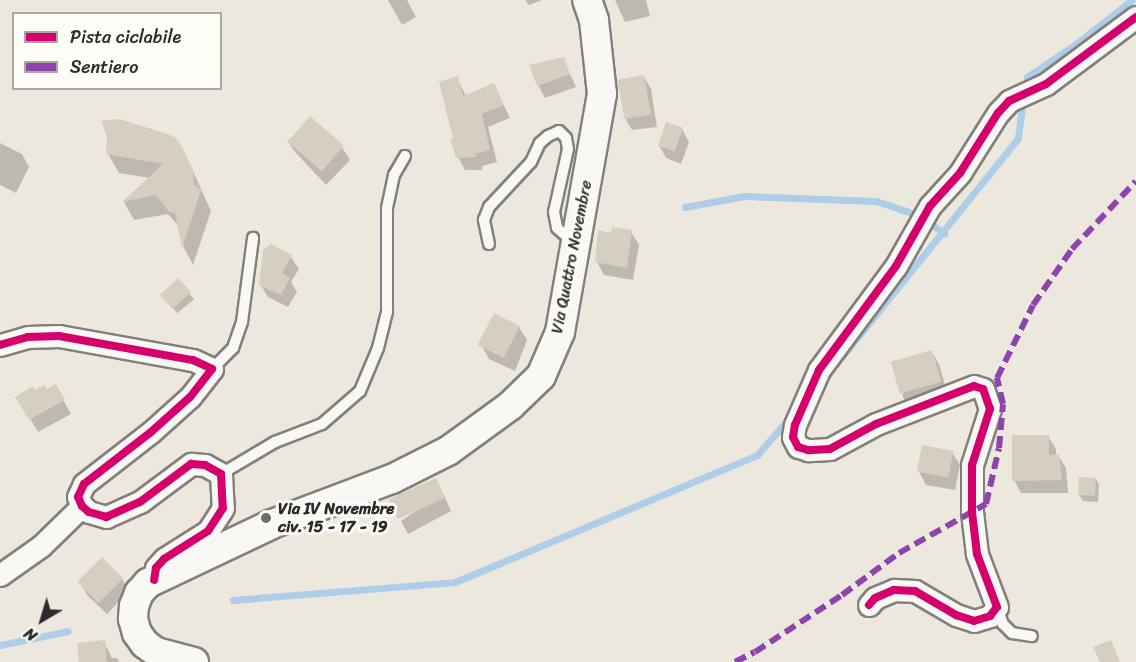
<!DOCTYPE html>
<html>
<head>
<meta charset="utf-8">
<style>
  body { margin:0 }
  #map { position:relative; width:1136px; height:662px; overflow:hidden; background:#ede8de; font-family:Sriracha,sans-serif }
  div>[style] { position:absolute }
  .shadow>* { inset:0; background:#0003; transform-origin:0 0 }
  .stream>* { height:7px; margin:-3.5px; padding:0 3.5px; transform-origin:3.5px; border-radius:3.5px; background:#adcde8 }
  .building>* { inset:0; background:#d6cfc1; transform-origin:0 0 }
  .roads { filter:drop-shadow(2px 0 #82807c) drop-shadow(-2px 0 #82807c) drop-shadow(0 2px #82807c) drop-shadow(0 -2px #82807c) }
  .service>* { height:10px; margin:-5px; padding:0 5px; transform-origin:5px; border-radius:5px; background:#f9f8f5 }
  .minor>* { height:21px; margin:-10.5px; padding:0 10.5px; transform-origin:10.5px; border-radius:10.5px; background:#f9f8f5 }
  .secondary>* { height:28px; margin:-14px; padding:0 14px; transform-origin:14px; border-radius:14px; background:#f9f8f5 }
  .quiet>* { height:6px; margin-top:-3px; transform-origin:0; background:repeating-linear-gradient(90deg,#8e44ad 0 12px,transparent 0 18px) }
  .cycleway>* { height:8px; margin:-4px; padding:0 4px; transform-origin:4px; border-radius:4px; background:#d6006c }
  .dots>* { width:16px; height:16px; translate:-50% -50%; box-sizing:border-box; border:3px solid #fdfcf7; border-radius:50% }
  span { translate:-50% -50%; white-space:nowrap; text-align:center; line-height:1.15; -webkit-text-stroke:6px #fdfcf7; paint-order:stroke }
  .street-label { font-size:16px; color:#2b2b2b }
  .poi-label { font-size:16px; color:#2b2b2b; font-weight:700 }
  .left { translate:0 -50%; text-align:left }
  .legend { position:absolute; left:12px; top:12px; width:210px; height:78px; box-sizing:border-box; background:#fdfcf7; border:2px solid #a9a8a5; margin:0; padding:8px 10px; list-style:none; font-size:18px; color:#2b2b2b }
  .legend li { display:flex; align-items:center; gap:12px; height:30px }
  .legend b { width:30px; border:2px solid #a9a8a5 }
  .north { position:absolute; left:12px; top:590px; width:60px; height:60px; -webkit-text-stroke:4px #fdfcf7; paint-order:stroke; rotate:218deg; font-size:16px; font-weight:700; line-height:24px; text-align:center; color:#2b2b2b }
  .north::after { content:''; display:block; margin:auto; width:21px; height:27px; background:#2b2b2b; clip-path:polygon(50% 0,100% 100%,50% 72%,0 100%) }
</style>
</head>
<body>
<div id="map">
  <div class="shadow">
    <i style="clip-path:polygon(388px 0,407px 0,416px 17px,402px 25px)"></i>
    <i style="clip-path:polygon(525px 0,542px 0,529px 5px)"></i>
    <i style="clip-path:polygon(615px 0,646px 0,650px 16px,625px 22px)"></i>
    <i style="clip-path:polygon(563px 59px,576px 87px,545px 98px,538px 85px)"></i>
    <i style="clip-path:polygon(644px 77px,651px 89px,657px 127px,632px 130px,625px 118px)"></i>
    <i style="clip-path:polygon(457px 78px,466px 96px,494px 85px,510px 118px,488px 127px,497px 162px,482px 166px,482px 170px,465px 170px,458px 157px)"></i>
    <i style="clip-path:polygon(682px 129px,689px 142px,681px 164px,666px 158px,659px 145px)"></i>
    <i style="clip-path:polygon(287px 140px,342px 147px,350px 160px,326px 185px,295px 152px)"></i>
    <i style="clip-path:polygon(0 143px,22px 154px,29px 167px,16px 193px,0 185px)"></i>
    <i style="clip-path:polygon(108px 154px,187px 158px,211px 211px,193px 265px,184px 248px,180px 228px,168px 214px,134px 220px,124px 202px,150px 178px,119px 173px)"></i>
    <i style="clip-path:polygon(631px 232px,639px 245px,633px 280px,604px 275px,597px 262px,612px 234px)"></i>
    <i style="clip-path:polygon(271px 246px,291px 257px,299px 269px,291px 282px,297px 292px,288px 307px,268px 297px,260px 284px)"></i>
    <i style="left:178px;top:280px;width:25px;height:22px;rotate:50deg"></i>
    <i style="clip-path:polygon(519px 327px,527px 340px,515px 371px,489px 359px,482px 346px)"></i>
    <i style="clip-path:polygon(931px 351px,939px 364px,948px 395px,909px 408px,902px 395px)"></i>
    <i style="clip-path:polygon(55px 386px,71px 414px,38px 432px,17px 397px,47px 391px)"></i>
    <i style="clip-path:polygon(1048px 436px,1056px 449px,1056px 456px,1058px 455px,1066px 468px,1068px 493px,1021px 493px,1014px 480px)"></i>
    <i style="clip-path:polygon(952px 452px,960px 465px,955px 490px,926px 485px,919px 472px)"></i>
    <i style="clip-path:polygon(1096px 479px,1099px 485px,1098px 502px,1083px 501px,1079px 495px)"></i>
    <i style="clip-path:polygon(443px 493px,451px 511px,408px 534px,401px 521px)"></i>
    <i style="clip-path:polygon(122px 579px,129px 591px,107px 614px,87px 595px,80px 582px)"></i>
    <i style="clip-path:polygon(104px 642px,112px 658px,117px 658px,119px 662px,80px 662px)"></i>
  </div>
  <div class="stream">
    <i style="left:1027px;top:77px;width:59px;rotate:-34deg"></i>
    <i style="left:1076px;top:44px;width:71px;rotate:-38.2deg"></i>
    <i style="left:685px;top:207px;width:60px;rotate:-10.6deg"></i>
    <i style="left:744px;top:196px;width:132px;rotate:2.2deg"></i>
    <i style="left:876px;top:201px;width:44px;rotate:18.4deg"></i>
    <i style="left:918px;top:215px;width:32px;rotate:35deg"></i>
    <i style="left:827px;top:375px;width:304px;rotate:-51.1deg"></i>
    <i style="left:1018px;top:138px;width:33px;rotate:-83deg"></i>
    <i style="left:233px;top:600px;width:223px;rotate:-4.6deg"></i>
    <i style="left:455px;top:582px;width:328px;rotate:-22.8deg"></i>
    <i style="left:757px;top:455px;width:50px;rotate:-49deg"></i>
    <i style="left:0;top:645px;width:69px;rotate:-11.6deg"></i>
  </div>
  <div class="building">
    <i style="clip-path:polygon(564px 57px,570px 74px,537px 86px,529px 65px)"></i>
    <i style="left:644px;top:75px;width:40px;height:27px;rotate:80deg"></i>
    <i style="clip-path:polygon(458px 76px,463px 96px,494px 83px,504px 105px,482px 114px,490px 150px,475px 154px,476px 157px,456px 158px,450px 139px,453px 139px,439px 82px)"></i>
    <i style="left:310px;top:116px;width:45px;height:34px;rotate:41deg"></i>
    <i style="clip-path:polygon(119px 119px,168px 134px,176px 138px,181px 145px,193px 170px,194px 185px,201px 190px,182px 249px,175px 213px,169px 212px,156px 195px,122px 202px,163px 164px,106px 154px,107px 136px,101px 121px)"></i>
    <i style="left:666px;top:122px;width:18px;height:25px;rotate:19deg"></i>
    <i style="clip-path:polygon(612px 227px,632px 230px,627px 268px,595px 262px,598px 230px,611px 233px)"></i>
    <i style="clip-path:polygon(271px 244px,292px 255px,282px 273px,290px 278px,281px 295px,259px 285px,263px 250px)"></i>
    <i style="left:178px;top:278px;width:19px;height:25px;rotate:47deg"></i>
    <i style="left:494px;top:313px;width:29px;height:36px;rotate:27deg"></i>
    <i style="left:932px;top:350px;width:33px;height:43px;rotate:74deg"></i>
    <i style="clip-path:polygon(56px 384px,65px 400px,29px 420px,15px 397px,33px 386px,35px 390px,44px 385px,47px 389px)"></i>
    <i style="clip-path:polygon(1012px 435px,1049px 435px,1049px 455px,1059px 454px,1062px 480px,1012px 481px)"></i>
    <i style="left:922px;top:445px;width:32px;height:27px;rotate:11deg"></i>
    <i style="left:1079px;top:477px;width:17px;height:18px;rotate:3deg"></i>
    <i style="left:436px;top:478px;width:22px;height:52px;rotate:66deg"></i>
    <i style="left:102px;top:557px;width:30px;height:35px;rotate:45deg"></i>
    <i style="clip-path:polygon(105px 640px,107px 662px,79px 662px,77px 643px)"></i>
    <i style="clip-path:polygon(1111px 640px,1120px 662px,1100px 662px,1093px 647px)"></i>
  </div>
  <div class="roads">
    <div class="service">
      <i style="left:489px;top:244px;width:25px;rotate:-102deg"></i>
      <i style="left:484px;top:220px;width:14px;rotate:-69deg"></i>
      <i style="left:489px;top:207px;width:62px;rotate:-47deg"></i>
      <i style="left:531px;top:162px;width:21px;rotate:-65deg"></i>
      <i style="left:540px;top:143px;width:11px;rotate:-41deg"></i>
      <i style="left:548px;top:136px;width:12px;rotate:-24deg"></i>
      <i style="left:559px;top:131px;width:10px;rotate:45deg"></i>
      <i style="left:566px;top:138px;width:11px;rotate:80deg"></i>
      <i style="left:568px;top:149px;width:65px;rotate:102.5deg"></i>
      <i style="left:554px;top:212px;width:16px;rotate:79deg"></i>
      <i style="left:557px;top:228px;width:21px;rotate:41deg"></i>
      <i style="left:212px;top:369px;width:30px;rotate:-45deg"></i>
      <i style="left:233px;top:348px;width:28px;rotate:-71deg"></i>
      <i style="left:242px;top:322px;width:85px;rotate:-82.5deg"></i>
      <i style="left:221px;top:474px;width:63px;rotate:-30.7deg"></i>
      <i style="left:275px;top:442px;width:50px;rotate:-21deg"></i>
      <i style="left:322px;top:424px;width:50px;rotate:-41deg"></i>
      <i style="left:360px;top:391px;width:47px;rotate:-67.3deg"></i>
      <i style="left:378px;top:348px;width:38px;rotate:-76deg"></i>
      <i style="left:387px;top:311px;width:103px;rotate:-90deg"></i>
      <i style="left:387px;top:208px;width:34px;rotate:-78deg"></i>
      <i style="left:394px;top:175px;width:22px;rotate:-60deg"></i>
      <i style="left:997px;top:607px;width:18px;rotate:71deg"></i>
      <i style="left:1003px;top:624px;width:13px;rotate:45deg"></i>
      <i style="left:1012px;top:633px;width:20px;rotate:9deg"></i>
    </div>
    <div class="minor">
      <i style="left:0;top:345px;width:29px;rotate:-16deg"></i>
      <i style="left:28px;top:337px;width:31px;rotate:-2deg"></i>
      <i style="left:59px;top:336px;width:136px;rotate:10.2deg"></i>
      <i style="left:193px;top:360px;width:21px;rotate:25deg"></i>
      <i style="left:212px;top:369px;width:36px;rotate:128deg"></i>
      <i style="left:190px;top:397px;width:52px;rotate:138.1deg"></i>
      <i style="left:151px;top:432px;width:85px;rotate:142.2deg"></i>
      <i style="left:84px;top:484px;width:14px;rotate:115deg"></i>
      <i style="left:78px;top:497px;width:10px;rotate:66deg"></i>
      <i style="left:82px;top:506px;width:9px;rotate:41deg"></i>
      <i style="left:89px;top:512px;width:18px;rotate:16deg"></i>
      <i style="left:106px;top:517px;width:37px;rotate:-24deg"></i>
      <i style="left:140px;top:502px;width:64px;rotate:-36.7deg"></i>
      <i style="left:191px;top:464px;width:14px;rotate:4deg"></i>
      <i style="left:205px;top:465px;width:18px;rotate:29deg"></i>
      <i style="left:221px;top:474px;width:34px;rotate:87deg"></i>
      <i style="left:223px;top:508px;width:27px;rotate:123deg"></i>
      <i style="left:208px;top:531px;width:52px;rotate:147.5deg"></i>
      <i style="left:164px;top:559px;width:12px;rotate:132deg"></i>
      <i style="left:156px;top:568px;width:12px;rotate:99deg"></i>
      <i style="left:0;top:575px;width:50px;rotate:-35.3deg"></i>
      <i style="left:41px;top:546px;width:57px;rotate:-44.3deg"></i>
      <i style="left:869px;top:605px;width:9px;rotate:-49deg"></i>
      <i style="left:875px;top:598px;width:21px;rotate:-23deg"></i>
      <i style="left:894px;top:590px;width:21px;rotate:3deg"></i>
      <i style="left:915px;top:591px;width:48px;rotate:30.3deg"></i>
      <i style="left:956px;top:615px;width:19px;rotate:18deg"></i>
      <i style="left:974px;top:621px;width:17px;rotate:-17deg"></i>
      <i style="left:990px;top:616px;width:11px;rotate:-52deg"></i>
      <i style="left:997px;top:607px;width:57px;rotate:-110.7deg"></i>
      <i style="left:977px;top:554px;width:42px;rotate:-96.8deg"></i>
      <i style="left:972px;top:512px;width:47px;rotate:-90deg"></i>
      <i style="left:972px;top:465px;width:59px;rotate:-72.2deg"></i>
      <i style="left:990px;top:409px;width:21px;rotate:-109deg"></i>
      <i style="left:983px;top:389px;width:9px;rotate:-162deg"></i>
      <i style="left:974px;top:386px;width:105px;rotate:158.8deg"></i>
      <i style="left:876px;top:424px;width:52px;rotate:151.5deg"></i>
      <i style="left:830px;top:449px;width:22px;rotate:177deg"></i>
      <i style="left:808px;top:450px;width:10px;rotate:-163deg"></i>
      <i style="left:798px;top:447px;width:11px;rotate:-117deg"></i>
      <i style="left:793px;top:437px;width:12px;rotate:-81deg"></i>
      <i style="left:795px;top:425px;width:60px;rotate:-66.4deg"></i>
      <i style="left:819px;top:370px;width:129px;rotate:-53.5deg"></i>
      <i style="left:896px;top:266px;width:69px;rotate:-60.5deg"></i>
      <i style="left:930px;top:206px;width:45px;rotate:-47.7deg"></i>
      <i style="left:960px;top:173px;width:71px;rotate:-57.7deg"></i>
      <i style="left:998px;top:113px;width:16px;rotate:-47deg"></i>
      <i style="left:1009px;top:101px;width:41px;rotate:-24.7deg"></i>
      <i style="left:1046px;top:84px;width:112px;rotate:-36.7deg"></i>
    </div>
    <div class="secondary">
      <i style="left:194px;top:662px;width:39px;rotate:-165deg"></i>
      <i style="left:156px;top:652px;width:14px;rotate:-144deg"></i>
      <i style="left:145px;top:644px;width:14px;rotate:-126deg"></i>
      <i style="left:137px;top:633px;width:15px;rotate:-106deg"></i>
      <i style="left:133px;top:619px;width:13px;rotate:-86deg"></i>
      <i style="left:134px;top:606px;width:14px;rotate:-69deg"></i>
      <i style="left:139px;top:593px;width:13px;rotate:-48deg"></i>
      <i style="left:148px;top:583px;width:137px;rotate:-25.4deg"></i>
      <i style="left:272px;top:524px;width:128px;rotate:-20.6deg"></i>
      <i style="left:392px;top:479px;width:63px;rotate:-26.6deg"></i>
      <i style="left:448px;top:451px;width:77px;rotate:-36deg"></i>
      <i style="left:510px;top:406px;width:43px;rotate:-44.1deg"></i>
      <i style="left:541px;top:376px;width:48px;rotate:-66.6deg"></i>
      <i style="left:560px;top:332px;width:242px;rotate:-80deg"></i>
      <i style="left:602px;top:94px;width:74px;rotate:-96.2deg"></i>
      <i style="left:594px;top:20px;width:21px;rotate:-109deg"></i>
    </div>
  </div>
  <div class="quiet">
    <i style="left:735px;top:662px;width:22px;rotate:-27deg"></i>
    <i style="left:755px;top:652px;width:104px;rotate:-33.2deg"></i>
    <i style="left:842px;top:595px;width:71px;rotate:-36.4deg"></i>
    <i style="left:899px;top:553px;width:100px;rotate:-29.4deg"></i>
    <i style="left:986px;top:504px;width:57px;rotate:-76.9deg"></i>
    <i style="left:999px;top:448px;width:44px;rotate:-84.8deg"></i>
    <i style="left:1003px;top:404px;width:27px;rotate:-103deg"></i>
    <i style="left:997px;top:378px;width:81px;rotate:-63.7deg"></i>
    <i style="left:1033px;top:305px;width:68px;rotate:-55.1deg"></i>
    <i style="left:1072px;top:249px;width:93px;rotate:-46.7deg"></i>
  </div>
  <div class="cycleway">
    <i style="left:0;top:345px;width:29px;rotate:-16deg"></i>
    <i style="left:28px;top:337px;width:31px;rotate:-2deg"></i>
    <i style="left:59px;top:336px;width:136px;rotate:10.2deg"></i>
    <i style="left:193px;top:360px;width:21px;rotate:25deg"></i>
    <i style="left:212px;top:369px;width:36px;rotate:128deg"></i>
    <i style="left:190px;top:397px;width:52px;rotate:138.1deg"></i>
    <i style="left:151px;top:432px;width:85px;rotate:142.2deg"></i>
    <i style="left:84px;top:484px;width:14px;rotate:115deg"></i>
    <i style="left:78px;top:497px;width:10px;rotate:66deg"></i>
    <i style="left:82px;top:506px;width:9px;rotate:41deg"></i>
    <i style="left:89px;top:512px;width:18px;rotate:16deg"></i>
    <i style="left:106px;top:517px;width:37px;rotate:-24deg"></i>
    <i style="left:140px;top:502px;width:64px;rotate:-36.7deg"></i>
    <i style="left:191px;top:464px;width:14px;rotate:4deg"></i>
    <i style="left:205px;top:465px;width:18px;rotate:29deg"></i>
    <i style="left:221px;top:474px;width:34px;rotate:87deg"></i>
    <i style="left:223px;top:508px;width:27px;rotate:123deg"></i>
    <i style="left:208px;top:531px;width:52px;rotate:147.5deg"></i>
    <i style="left:164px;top:559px;width:12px;rotate:132deg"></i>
    <i style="left:156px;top:568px;width:12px;rotate:99deg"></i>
    <i style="left:869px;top:605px;width:9px;rotate:-49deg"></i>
    <i style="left:875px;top:598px;width:21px;rotate:-23deg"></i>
    <i style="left:894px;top:590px;width:21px;rotate:3deg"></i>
    <i style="left:915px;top:591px;width:48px;rotate:30.3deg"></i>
    <i style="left:956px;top:615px;width:19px;rotate:18deg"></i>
    <i style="left:974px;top:621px;width:17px;rotate:-17deg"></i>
    <i style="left:990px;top:616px;width:11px;rotate:-52deg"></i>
    <i style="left:997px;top:607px;width:57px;rotate:-110.7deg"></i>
    <i style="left:977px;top:554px;width:42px;rotate:-96.8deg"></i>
    <i style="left:972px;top:512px;width:47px;rotate:-90deg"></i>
    <i style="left:972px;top:465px;width:59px;rotate:-72.2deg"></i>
    <i style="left:990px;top:409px;width:21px;rotate:-109deg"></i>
    <i style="left:983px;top:389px;width:9px;rotate:-162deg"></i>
    <i style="left:974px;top:386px;width:105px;rotate:158.8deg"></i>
    <i style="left:876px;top:424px;width:52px;rotate:151.5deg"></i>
    <i style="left:830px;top:449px;width:22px;rotate:177deg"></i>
    <i style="left:808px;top:450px;width:10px;rotate:-163deg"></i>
    <i style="left:798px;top:447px;width:11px;rotate:-117deg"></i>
    <i style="left:793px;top:437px;width:12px;rotate:-81deg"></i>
    <i style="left:795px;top:425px;width:60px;rotate:-66.4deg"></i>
    <i style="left:819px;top:370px;width:129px;rotate:-53.5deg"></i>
    <i style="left:896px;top:266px;width:69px;rotate:-60.5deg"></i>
    <i style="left:930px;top:206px;width:45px;rotate:-47.7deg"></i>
    <i style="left:960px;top:173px;width:71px;rotate:-57.7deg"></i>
    <i style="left:998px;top:113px;width:16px;rotate:-47deg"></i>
    <i style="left:1009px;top:101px;width:41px;rotate:-24.7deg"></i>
    <i style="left:1046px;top:84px;width:112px;rotate:-36.7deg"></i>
  </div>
  <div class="dots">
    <i style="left:266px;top:518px;background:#6f6d6a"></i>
  </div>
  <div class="street-label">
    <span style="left:572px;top:257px;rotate:-79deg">Via Quattro Novembre</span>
  </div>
  <div class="poi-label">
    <span class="left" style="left:278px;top:518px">Via IV Novembre<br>civ. 15 - 17 - 19</span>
  </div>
  <ul class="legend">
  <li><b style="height:8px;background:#d6006c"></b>Pista ciclabile</li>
  <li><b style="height:8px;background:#8e44ad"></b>Sentiero</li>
  </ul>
  <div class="north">N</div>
</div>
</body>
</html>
